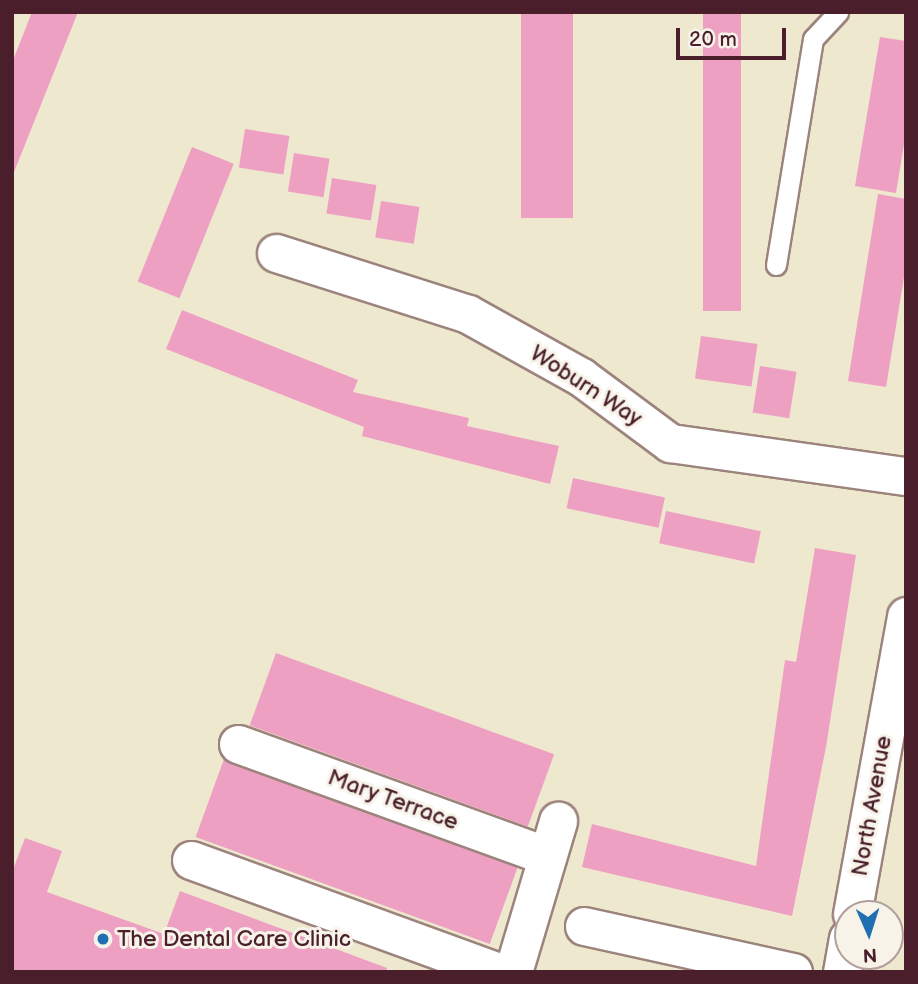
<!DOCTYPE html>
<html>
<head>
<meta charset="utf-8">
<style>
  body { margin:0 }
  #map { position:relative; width:918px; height:984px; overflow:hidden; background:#eee8cf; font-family:"Balsamiq Sans",sans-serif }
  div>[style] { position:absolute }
  .building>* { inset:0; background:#eea0c3; transform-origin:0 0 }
  .roads { filter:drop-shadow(2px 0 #9c847d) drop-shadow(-2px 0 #9c847d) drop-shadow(0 2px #9c847d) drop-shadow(0 -2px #9c847d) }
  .service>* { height:19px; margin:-9.5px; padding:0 9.5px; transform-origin:9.5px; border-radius:9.5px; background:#fff }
  .minor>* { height:37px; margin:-18.5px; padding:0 18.5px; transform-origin:18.5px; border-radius:18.5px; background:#fff }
  .dots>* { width:19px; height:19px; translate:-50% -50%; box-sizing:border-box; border:4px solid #f7f3e8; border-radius:50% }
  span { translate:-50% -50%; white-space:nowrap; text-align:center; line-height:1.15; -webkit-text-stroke:6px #f7f3e8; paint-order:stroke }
  .street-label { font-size:23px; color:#4a1f2b }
  .poi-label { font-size:23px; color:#4a1f2b }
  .left { translate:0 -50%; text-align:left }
  .frame { position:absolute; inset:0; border:14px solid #4a1f2b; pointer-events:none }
  .north { position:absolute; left:834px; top:900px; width:70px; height:70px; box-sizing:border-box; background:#f7f3e8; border:2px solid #b29e9c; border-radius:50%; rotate:177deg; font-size:19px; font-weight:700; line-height:28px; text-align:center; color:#4a1f2b }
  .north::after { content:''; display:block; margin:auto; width:24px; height:32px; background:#1f6fb2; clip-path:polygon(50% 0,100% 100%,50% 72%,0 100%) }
  .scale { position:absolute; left:676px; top:28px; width:110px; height:32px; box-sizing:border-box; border:4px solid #4a1f2b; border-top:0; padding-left:9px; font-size:21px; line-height:24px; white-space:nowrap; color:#4a1f2b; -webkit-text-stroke:5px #f7f3e8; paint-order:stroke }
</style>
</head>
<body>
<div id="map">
  <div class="building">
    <i style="clip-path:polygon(32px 12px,78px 12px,12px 177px,12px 63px)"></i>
    <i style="left:521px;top:12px;width:52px;height:206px"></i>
    <i style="left:703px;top:12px;width:38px;height:299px"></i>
    <i style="clip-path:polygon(880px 37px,906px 41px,906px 132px,896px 193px,855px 186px)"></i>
    <i style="left:245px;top:129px;width:45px;height:39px;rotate:9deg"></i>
    <i style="left:192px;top:147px;width:45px;height:145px;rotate:22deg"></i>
    <i style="left:294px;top:153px;width:36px;height:39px;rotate:9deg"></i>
    <i style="left:332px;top:178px;width:45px;height:36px;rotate:9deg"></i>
    <i style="clip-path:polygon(878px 194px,906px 199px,906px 265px,886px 387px,848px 381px)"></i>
    <i style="left:381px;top:201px;width:39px;height:37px;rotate:9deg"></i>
    <i style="clip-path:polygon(182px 310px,358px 380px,353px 392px,469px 418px,467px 426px,559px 446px,550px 484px,362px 436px,364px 427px,166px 349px)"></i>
    <i style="left:701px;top:336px;width:57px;height:43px;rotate:8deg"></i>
    <i style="left:760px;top:366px;width:37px;height:47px;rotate:9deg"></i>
    <i style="left:573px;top:478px;width:94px;height:31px;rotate:12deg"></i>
    <i style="left:666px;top:511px;width:97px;height:33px;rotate:12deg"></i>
    <i style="clip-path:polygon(815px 548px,856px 555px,826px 747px,792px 916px,582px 867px,592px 824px,756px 866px,785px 660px,796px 662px)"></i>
    <i style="left:276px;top:653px;width:296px;height:77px;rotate:20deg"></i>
    <i style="left:224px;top:759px;width:313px;height:83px;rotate:20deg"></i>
    <i style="clip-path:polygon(25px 838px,62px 851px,47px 892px,164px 934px,180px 891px,387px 968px,386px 972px,12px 972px,12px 872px)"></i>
  </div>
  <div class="roads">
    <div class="service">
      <i style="left:776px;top:265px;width:229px;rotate:-80.7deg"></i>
      <i style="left:813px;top:39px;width:37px;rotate:-47deg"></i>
    </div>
    <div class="minor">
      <i style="left:276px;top:253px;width:201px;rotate:17.6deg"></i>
      <i style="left:468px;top:314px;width:129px;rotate:29.1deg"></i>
      <i style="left:581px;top:377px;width:111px;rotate:36.6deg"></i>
      <i style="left:670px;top:443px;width:238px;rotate:8deg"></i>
      <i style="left:238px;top:744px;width:329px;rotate:19.9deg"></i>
      <i style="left:191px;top:860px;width:327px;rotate:20deg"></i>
      <i style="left:852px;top:914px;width:303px;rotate:-79.7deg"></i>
      <i style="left:584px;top:926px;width:214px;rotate:12.4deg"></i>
      <i style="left:513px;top:972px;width:158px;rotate:-73.4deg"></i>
      <i style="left:842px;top:972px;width:34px;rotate:-80deg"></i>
    </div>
  </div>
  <div class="dots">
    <i style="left:103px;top:939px;background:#1f6fb2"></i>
  </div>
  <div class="street-label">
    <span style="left:586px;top:386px;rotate:33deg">Woburn Way</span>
    <span style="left:393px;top:800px;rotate:20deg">Mary Terrace</span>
    <span style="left:872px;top:806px;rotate:-80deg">North Avenue</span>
  </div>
  <div class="poi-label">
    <span class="left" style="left:117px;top:939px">The Dental Care Clinic</span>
  </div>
  <div class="frame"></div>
  <div class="north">N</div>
  <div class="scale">20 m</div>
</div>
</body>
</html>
